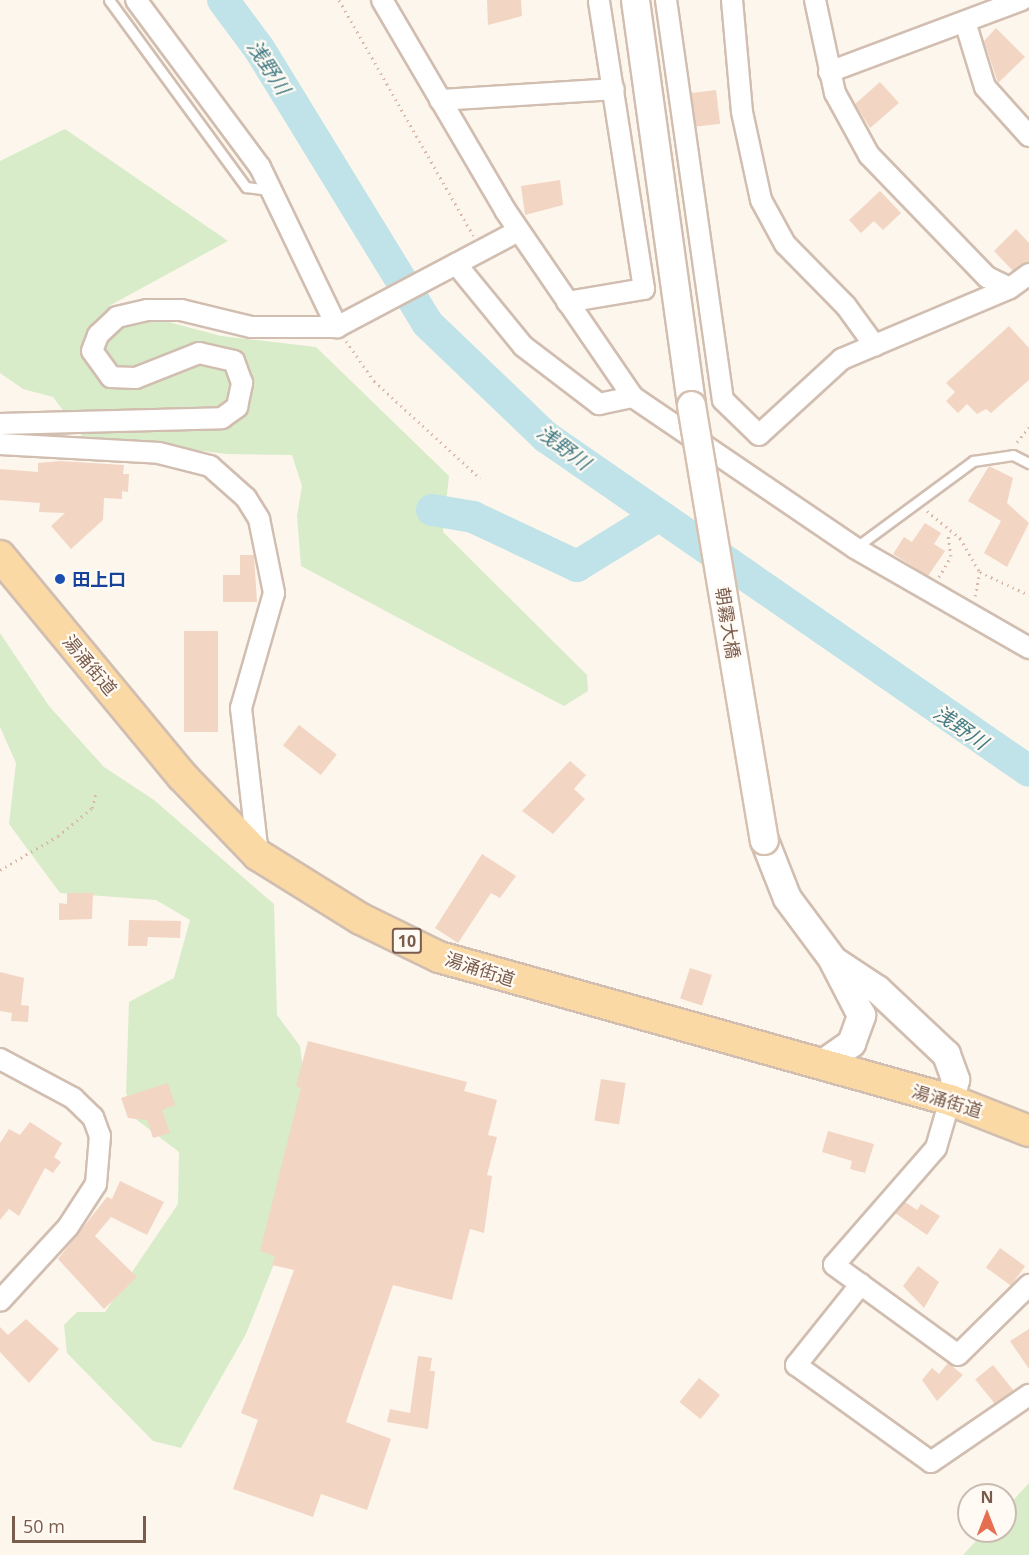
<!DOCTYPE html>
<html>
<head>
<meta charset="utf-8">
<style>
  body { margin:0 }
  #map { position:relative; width:1029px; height:1555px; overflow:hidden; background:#fdf6ec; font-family:"Open Sans","Noto Sans JP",sans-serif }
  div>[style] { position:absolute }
  .green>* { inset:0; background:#d8ecc9 }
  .river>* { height:32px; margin:-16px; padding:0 16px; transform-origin:16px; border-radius:16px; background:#bfe3e8 }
  .building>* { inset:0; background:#f3d5c3; transform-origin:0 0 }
  .path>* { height:3px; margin-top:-1.5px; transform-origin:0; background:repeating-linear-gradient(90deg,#d9b8a5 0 1.5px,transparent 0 6px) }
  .roads { filter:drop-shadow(2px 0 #d1beb0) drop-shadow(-2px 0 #d1beb0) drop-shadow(0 2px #d1beb0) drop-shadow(0 -2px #d1beb0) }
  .lane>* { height:9px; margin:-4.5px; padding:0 4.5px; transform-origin:4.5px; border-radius:4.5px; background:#fff }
  .street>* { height:20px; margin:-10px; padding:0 10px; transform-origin:10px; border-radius:10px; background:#fff }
  .secondary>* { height:27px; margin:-13.5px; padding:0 13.5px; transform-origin:13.5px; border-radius:13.5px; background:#fff }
  .primary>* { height:30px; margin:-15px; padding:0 15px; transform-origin:15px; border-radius:15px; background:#fbd9a5 }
  .bridges { filter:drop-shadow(2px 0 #d6c0b0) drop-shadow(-2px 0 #d6c0b0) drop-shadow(0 2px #d6c0b0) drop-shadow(0 -2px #d6c0b0) }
  .secondary-bridge>* { height:27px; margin:-13.5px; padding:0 13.5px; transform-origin:13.5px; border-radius:13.5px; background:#fff }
  .dots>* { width:16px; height:16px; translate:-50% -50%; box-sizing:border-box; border:3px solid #fffaf3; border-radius:50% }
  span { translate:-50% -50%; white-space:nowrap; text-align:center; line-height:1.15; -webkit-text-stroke:4.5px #fffaf3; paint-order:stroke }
  .shield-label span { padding:2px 4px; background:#fffaf3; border:2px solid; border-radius:4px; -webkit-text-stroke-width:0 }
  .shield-label { font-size:16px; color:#7a5c4d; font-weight:700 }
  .transit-label { font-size:18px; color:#164399; font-weight:700 }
  .left { translate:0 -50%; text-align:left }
  .street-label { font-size:18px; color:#7a5c4d }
  .water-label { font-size:20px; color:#437c86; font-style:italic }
  .north { position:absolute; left:957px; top:1483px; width:60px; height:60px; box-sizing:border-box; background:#fffaf3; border:2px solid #cabbb1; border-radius:50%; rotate:0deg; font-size:16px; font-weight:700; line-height:24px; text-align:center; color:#7a5c4d }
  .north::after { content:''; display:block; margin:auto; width:21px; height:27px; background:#e76f51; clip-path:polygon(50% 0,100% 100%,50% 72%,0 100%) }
  .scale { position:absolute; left:12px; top:1516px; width:134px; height:27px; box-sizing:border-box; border:3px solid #7a5c4d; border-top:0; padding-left:8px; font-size:18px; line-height:21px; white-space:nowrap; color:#7a5c4d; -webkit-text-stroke:4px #fffaf3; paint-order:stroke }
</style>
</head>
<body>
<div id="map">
  <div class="green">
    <i style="clip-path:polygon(65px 129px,228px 241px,109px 306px,221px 336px,316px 347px,449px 476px,443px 532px,587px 675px,588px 691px,564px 706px,301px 566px,297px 516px,302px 486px,292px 455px,227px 454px,82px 436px,53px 397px,23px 389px,0 373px,0 161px)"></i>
    <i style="clip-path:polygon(0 633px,49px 706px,104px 767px,154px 800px,274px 904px,277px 1015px,300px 1046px,305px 1083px,278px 1254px,246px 1334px,181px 1448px,153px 1441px,67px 1353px,64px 1325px,77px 1312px,105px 1312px,178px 1204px,179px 1152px,133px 1117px,126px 1092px,129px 1002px,174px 978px,190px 920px,156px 900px,60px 893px,9px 824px,16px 763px,0 727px)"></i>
    <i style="clip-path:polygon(1029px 1483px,1029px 1555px,963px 1555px,985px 1531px,1005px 1531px,1005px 1509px)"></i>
  </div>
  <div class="river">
    <i style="left:223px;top:0;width:62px;rotate:53.5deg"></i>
    <i style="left:260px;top:50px;width:320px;rotate:58.5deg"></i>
    <i style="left:427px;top:323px;width:165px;rotate:43.8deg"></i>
    <i style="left:546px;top:437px;width:587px;rotate:34.66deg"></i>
    <i style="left:432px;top:510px;width:42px;rotate:9.7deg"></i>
    <i style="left:473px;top:517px;width:115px;rotate:25.2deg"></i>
    <i style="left:577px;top:566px;width:95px;rotate:-31.7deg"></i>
  </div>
  <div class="building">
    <i style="clip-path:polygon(487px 0,521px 0,522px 16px,488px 25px)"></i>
    <i style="clip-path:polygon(996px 28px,1025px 57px,998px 83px,984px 41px)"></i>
    <i style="clip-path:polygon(880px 82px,899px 103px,870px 128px,855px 104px)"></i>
    <i style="left:716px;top:90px;width:34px;height:25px;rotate:83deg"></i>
    <i style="clip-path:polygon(560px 180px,563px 205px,525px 215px,521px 186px)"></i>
    <i style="clip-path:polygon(880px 191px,901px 213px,883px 230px,874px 221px,861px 233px,849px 220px)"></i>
    <i style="clip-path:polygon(1016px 229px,1029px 243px,1029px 262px,1013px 271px,994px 251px)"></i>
    <i style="clip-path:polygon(1009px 326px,1029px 348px,1029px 380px,991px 413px,986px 409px,977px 414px,967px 404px,958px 413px,946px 401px,955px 392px,946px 383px)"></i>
    <i style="clip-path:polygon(60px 461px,124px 465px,123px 474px,129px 474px,128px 492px,122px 491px,122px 499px,104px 498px,103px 520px,71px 549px,51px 526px,65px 513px,39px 512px,40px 503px,0 500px,0 469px,38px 472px,38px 463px)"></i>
    <i style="clip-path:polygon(989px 466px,1013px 478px,1007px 503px,1029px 523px,1007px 567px,984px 553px,1001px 521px,968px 501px)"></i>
    <i style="clip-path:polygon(925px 523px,941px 533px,934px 544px,945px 551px,928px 576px,893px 554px,904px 537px,912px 542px)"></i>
    <i style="clip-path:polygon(240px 555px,254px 555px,257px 602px,223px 602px,223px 575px,240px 575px)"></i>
    <i style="left:184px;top:631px;width:34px;height:101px"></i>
    <i style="left:299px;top:725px;width:48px;height:26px;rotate:38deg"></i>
    <i style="clip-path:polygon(570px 761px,586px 775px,574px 789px,585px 799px,553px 834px,522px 811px)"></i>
    <i style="clip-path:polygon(482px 854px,516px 876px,500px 898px,491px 893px,458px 943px,435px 928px)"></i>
    <i style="clip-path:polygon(67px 893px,93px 893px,92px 919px,59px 920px,59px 903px,67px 904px)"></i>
    <i style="clip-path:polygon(129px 920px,181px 921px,180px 938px,148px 937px,147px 946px,128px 946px)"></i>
    <i style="left:690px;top:968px;width:23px;height:32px;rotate:18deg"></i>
    <i style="clip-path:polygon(0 972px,24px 978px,21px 1005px,29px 1006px,28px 1022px,11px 1021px,12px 1013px,0 1011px)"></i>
    <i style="clip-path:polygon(308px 1041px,467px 1082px,464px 1091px,497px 1100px,488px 1135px,497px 1137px,487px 1175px,492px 1176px,484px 1233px,470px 1229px,452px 1300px,393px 1285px,346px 1422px,391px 1439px,367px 1510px,321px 1494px,313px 1517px,233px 1489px,258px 1420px,241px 1413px,294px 1270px,272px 1265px,275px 1256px,260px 1251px,301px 1088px,296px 1086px)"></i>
    <i style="left:601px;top:1079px;width:25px;height:42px;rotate:9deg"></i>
    <i style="clip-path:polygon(168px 1083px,175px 1105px,162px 1110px,170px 1133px,153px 1138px,147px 1120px,128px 1118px,121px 1098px)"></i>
    <i style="clip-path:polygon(30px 1122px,62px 1143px,54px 1157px,61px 1162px,53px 1173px,45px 1168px,19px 1216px,9px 1209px,0 1220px,0 1143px,9px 1129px,20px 1135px)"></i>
    <i style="clip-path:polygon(828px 1131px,874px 1144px,865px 1173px,850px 1169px,852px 1161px,822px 1152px)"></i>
    <i style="clip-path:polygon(120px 1181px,164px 1202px,147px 1235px,111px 1217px,95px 1236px,137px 1277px,104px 1309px,58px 1259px,107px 1197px,112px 1199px)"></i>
    <i style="clip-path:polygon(905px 1202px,917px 1210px,921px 1204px,940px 1216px,927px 1235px,895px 1213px)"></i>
    <i style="left:1000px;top:1248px;width:31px;height:24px;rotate:36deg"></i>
    <i style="clip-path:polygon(918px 1266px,939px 1282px,924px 1308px,903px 1286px)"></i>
    <i style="clip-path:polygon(26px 1319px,59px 1349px,29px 1383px,0 1352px,0 1327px,8px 1335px)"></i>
    <i style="clip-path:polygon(1029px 1329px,1029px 1369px,1010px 1341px)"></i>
    <i style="clip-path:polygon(418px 1356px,432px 1358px,430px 1371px,435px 1371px,428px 1429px,387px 1422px,390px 1409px,410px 1413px)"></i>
    <i style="clip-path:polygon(948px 1363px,963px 1375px,937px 1401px,922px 1380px,932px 1368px,939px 1374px)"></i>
    <i style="left:993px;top:1365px;width:33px;height:23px;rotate:51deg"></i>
    <i style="left:699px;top:1378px;width:27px;height:31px;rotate:39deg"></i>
  </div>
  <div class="path">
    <i style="left:339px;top:0;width:271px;rotate:60.3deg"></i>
    <i style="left:346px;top:341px;width:49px;rotate:55deg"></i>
    <i style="left:374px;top:381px;width:144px;rotate:42.5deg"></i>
    <i style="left:1017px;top:442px;width:19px;rotate:-51deg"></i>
    <i style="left:927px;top:511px;width:43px;rotate:39.3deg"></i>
    <i style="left:960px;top:538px;width:39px;rotate:60deg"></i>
    <i style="left:980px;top:572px;width:54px;rotate:25.1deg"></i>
    <i style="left:939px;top:577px;width:24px;rotate:-60deg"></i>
    <i style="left:951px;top:556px;width:22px;rotate:-98deg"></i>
    <i style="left:975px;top:596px;width:25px;rotate:-78deg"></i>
    <i style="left:0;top:870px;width:67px;rotate:-30.4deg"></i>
    <i style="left:58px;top:836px;width:44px;rotate:-39.5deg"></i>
    <i style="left:92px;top:808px;width:15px;rotate:-74deg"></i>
  </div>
  <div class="roads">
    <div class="lane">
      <i style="left:109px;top:0;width:232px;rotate:53.8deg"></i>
      <i style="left:246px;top:187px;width:24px;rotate:7deg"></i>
      <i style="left:855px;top:548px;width:147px;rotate:-36.4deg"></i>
      <i style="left:973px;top:461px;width:40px;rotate:-8.5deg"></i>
      <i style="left:1013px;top:455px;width:18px;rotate:27deg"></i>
    </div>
    <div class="street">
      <i style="left:136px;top:0;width:208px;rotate:53.4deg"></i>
      <i style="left:260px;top:167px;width:178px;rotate:64.3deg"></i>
      <i style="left:382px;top:0;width:243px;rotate:59.6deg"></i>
      <i style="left:505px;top:210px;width:227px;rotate:55.6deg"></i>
      <i style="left:633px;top:397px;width:268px;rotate:34.2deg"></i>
      <i style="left:855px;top:548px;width:201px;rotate:29.9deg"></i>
      <i style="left:666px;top:0;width:404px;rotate:81.9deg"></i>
      <i style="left:723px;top:400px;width:50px;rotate:44.2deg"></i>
      <i style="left:759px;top:435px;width:113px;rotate:-42.5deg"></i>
      <i style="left:842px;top:359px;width:182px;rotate:-22.9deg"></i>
      <i style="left:1010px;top:288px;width:24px;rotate:-36deg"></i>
      <i style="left:732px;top:0;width:112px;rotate:84.9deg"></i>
      <i style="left:742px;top:112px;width:90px;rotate:77.8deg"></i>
      <i style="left:761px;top:200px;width:50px;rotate:61.4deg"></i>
      <i style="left:785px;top:244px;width:87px;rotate:45.5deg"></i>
      <i style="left:846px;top:306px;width:49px;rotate:54.1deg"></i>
      <i style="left:815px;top:0;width:95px;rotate:77.9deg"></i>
      <i style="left:835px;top:93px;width:71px;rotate:61.3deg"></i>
      <i style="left:869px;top:155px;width:170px;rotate:46deg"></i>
      <i style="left:987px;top:277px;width:25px;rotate:26deg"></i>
      <i style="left:966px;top:25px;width:65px;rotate:73deg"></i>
      <i style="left:985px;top:87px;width:66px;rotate:48.1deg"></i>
      <i style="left:829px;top:72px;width:206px;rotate:-20.5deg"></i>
      <i style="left:440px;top:100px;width:174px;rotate:-3.6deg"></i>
      <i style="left:456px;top:264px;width:106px;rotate:50.7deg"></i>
      <i style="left:523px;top:346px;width:96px;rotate:37.3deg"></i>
      <i style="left:599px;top:404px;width:35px;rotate:-12deg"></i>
      <i style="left:567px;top:302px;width:78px;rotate:-9.6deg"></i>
      <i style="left:644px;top:289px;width:292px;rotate:-98.9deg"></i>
      <i style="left:0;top:424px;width:222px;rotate:-1.5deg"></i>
      <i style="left:222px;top:418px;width:19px;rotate:-36deg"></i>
      <i style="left:237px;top:407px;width:25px;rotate:-78deg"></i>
      <i style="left:242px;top:383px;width:23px;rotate:-110deg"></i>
      <i style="left:234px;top:361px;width:36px;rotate:-167deg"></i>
      <i style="left:199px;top:353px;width:68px;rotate:158.4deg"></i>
      <i style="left:136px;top:378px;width:25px;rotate:-178deg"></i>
      <i style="left:111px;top:377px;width:32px;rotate:-126deg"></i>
      <i style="left:92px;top:351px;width:17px;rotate:-69deg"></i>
      <i style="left:98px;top:335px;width:26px;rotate:-43deg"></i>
      <i style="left:117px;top:317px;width:31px;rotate:-13deg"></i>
      <i style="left:147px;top:310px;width:34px"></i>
      <i style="left:181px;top:310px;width:72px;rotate:13.7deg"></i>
      <i style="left:251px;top:327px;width:86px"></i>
      <i style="left:337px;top:327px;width:205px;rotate:-27.9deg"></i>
      <i style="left:0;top:444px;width:159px;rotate:3.2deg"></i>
      <i style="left:159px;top:453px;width:53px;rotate:14.3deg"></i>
      <i style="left:210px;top:466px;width:48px;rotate:41.6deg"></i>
      <i style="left:246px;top:498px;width:25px;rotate:58deg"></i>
      <i style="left:259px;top:519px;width:76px;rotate:78.5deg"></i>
      <i style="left:274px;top:593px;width:120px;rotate:106deg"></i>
      <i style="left:241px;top:708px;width:148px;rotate:83.4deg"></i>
      <i style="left:0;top:1059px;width:83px;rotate:28.1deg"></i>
      <i style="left:73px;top:1098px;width:28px;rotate:44deg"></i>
      <i style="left:93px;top:1117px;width:20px;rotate:70deg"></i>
      <i style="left:100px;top:1136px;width:48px;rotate:94.8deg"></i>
      <i style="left:96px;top:1184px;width:51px;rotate:123.1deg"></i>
      <i style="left:68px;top:1227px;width:100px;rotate:132.6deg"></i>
      <i style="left:950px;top:1100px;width:50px;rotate:106.3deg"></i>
      <i style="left:936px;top:1148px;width:155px;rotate:131.1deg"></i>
      <i style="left:834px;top:1265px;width:153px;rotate:36deg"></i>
      <i style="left:958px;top:1355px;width:100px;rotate:-44.6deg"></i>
      <i style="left:861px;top:1284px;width:104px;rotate:128.7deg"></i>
      <i style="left:796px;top:1365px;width:166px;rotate:35.7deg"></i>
      <i style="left:931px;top:1462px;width:119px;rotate:-34.4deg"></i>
    </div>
    <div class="secondary">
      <i style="left:635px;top:0;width:409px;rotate:82.1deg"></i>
      <i style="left:764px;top:840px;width:62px;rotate:68.4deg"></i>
      <i style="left:787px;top:898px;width:77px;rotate:53.4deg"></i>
      <i style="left:833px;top:960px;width:53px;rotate:33.4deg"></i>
      <i style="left:877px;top:989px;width:95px;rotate:43.3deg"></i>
      <i style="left:946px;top:1054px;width:27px;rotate:70deg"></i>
      <i style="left:955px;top:1079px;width:22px;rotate:103deg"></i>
      <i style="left:821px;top:1064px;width:37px;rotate:-35deg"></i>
      <i style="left:851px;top:1043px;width:30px;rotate:-70deg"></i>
      <i style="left:861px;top:1015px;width:61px;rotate:-117.4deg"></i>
    </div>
    <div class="primary">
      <i style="left:0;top:556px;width:286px;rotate:50.4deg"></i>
      <i style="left:182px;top:776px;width:110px;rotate:46.1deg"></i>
      <i style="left:258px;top:855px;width:121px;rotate:31.9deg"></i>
      <i style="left:361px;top:919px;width:87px;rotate:26deg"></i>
      <i style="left:439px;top:957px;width:531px;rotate:15.63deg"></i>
      <i style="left:950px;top:1100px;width:85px;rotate:21.4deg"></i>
    </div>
  </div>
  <div class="bridges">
    <div class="secondary-bridge">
      <i style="left:691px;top:405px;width:441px;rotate:80.5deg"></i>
    </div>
  </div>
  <div class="dots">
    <i style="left:60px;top:579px;background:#1a4fb4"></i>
  </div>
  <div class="shield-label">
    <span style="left:407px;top:941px">10</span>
  </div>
  <div class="transit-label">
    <span class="left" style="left:72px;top:579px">田上口</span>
  </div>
  <div class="street-label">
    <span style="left:728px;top:623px;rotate:81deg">朝霧大橋</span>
    <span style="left:90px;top:665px;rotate:50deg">湯涌街道</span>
    <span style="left:480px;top:969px;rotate:18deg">湯涌街道</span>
    <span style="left:947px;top:1101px;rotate:17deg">湯涌街道</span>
  </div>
  <div class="water-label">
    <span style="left:269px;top:67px;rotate:57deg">浅野川</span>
    <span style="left:564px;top:447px;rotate:37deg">浅野川</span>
    <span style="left:961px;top:727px;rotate:35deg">浅野川</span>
  </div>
  <div class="north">N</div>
  <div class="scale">50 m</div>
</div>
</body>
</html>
